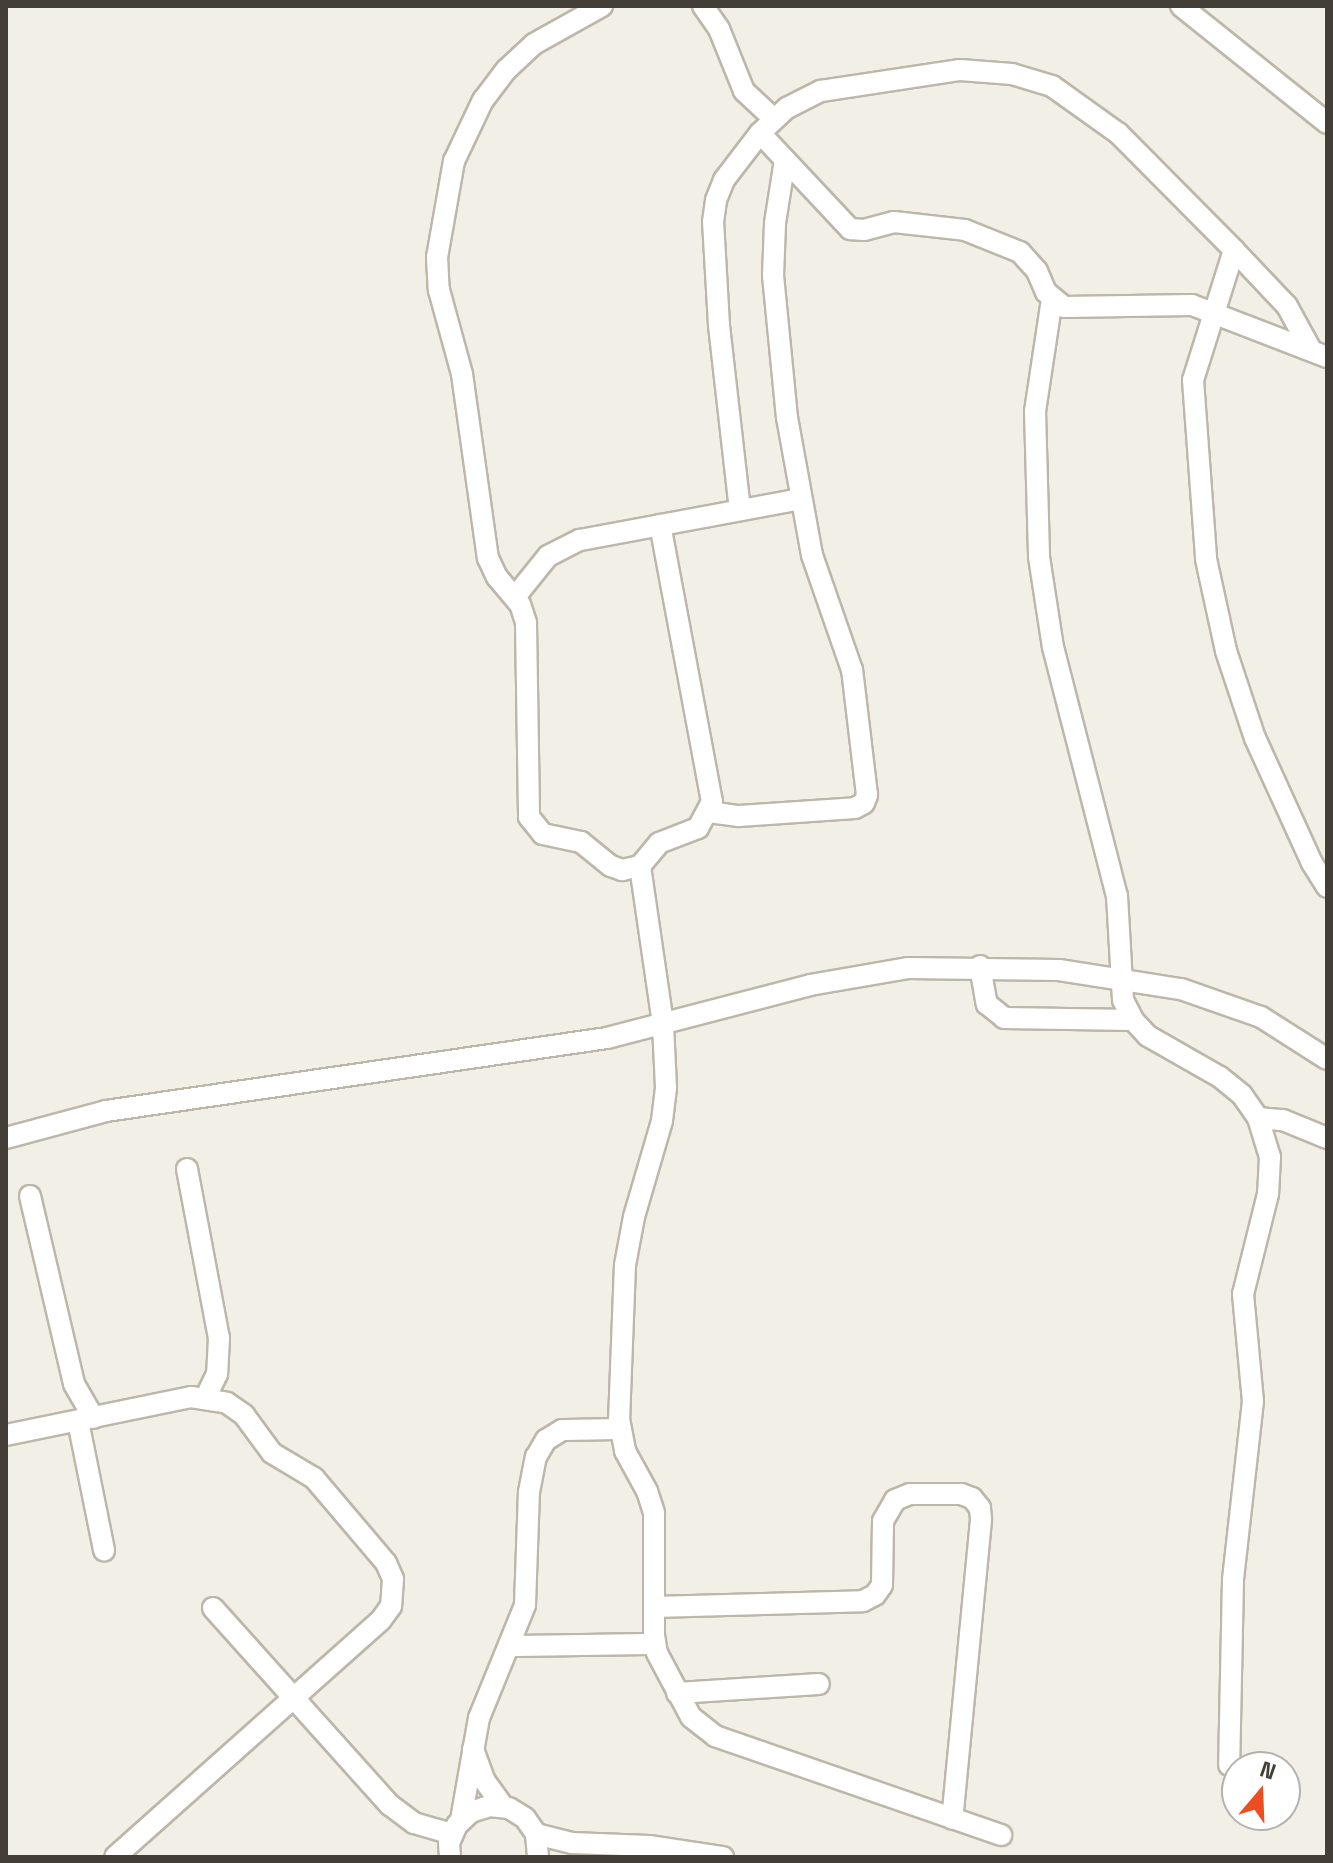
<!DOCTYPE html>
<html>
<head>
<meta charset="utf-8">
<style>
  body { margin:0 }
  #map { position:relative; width:1333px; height:1863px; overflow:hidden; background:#f2efe6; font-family:"Space Grotesk",sans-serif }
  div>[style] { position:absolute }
  .roads { filter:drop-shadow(2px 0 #bdb7a9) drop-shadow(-2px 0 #bdb7a9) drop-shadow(0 2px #bdb7a9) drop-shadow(0 -2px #bdb7a9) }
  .minor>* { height:20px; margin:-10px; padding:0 10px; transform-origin:10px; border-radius:10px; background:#fff }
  span { translate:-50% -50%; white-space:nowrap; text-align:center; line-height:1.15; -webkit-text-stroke:6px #fff; paint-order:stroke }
  .frame { position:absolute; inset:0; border:8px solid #443f36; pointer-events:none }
  .north { position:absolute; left:1221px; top:1751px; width:80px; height:80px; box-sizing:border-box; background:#fff; border:2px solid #b4b2af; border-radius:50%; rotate:19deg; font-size:22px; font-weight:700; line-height:32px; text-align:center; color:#443f36 }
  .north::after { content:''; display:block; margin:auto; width:28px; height:36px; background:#ed4e21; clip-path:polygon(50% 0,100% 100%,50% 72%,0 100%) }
</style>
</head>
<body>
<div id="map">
  <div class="roads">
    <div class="minor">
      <i style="left:602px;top:6px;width:78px;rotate:150.8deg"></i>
      <i style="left:534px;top:44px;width:38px;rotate:137deg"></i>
      <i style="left:506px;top:70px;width:38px;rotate:127deg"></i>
      <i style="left:483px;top:100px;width:68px;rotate:115.4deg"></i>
      <i style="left:454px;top:161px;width:97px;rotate:100deg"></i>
      <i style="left:437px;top:257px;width:33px;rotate:87deg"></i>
      <i style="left:439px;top:290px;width:87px;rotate:74.7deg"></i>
      <i style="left:462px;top:374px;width:186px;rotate:82deg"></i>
      <i style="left:488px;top:558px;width:21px;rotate:65deg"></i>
      <i style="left:497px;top:577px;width:35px;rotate:50deg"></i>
      <i style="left:520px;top:604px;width:20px;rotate:72deg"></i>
      <i style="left:526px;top:623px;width:194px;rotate:89.1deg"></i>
      <i style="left:529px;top:817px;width:22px;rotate:51deg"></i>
      <i style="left:543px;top:834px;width:39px;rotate:12deg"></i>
      <i style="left:581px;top:842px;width:38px;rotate:39deg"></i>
      <i style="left:611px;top:866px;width:12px;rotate:20deg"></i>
      <i style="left:622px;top:870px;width:18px;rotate:-13deg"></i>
      <i style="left:640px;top:866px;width:30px;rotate:-50deg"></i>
      <i style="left:659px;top:843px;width:42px;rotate:-21deg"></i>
      <i style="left:698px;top:828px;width:30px;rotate:-62deg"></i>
      <i style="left:712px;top:802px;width:282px;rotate:-100.6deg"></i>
      <i style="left:703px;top:6px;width:28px;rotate:55deg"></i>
      <i style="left:719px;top:29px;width:67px;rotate:68deg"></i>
      <i style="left:744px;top:91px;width:41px;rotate:43deg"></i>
      <i style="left:1181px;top:6px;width:187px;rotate:38.7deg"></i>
      <i style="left:760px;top:133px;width:132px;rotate:46.8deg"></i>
      <i style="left:850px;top:229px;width:14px;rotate:4deg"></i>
      <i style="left:864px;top:230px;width:31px;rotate:-15deg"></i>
      <i style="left:894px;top:222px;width:71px;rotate:6.4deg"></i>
      <i style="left:965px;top:230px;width:59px;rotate:21.8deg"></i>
      <i style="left:1020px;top:252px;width:25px;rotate:48deg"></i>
      <i style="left:1037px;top:271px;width:23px;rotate:67deg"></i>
      <i style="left:1046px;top:292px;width:23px;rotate:40deg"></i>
      <i style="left:1064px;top:307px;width:128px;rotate:-0.9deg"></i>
      <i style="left:1192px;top:305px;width:145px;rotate:21.1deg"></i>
      <i style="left:1234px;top:250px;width:136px;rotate:107.5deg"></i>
      <i style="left:1193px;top:380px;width:179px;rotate:85.8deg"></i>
      <i style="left:1206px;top:559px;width:94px;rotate:77.7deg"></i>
      <i style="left:1226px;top:651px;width:92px;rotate:71.6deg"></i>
      <i style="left:1255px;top:738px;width:137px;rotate:65.5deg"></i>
      <i style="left:1312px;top:863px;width:28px;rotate:58deg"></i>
      <i style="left:1052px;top:299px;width:113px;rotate:98.6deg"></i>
      <i style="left:1035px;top:411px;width:146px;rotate:88.4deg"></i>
      <i style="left:1039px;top:557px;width:91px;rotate:81.2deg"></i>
      <i style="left:1053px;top:647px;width:257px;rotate:75.6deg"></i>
      <i style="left:1117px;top:896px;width:104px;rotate:86.7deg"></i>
      <i style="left:1123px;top:1000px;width:22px;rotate:63deg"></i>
      <i style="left:1133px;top:1020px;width:22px;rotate:47deg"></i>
      <i style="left:1148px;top:1036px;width:83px;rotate:29.7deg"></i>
      <i style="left:1220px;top:1077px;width:28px;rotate:39deg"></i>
      <i style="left:1242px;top:1095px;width:28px;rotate:55deg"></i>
      <i style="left:1258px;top:1118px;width:41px;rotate:72.9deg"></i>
      <i style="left:1270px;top:1157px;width:37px;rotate:93deg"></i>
      <i style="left:1268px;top:1194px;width:103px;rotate:104deg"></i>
      <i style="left:1243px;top:1294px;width:107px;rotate:84.7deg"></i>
      <i style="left:1253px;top:1401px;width:180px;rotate:96.4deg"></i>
      <i style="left:1233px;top:1580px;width:185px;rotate:91.2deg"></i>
      <i style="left:740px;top:510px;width:186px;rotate:-96.5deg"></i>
      <i style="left:719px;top:325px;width:103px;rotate:-93.3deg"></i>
      <i style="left:713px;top:222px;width:22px;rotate:-82deg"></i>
      <i style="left:716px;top:200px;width:22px;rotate:-68deg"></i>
      <i style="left:724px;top:180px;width:59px;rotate:-52.5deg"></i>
      <i style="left:760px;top:133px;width:37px;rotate:-43deg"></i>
      <i style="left:787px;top:108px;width:38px;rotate:-27deg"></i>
      <i style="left:821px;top:91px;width:141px;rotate:-8.6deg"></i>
      <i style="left:960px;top:70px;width:52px;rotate:4.4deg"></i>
      <i style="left:1012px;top:74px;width:42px;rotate:16.7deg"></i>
      <i style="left:1052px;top:86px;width:81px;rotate:35.5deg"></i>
      <i style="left:1118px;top:133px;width:165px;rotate:45.2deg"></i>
      <i style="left:1234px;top:250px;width:77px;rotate:46.6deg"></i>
      <i style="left:1287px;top:306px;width:50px;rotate:61.4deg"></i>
      <i style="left:515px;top:597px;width:53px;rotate:-51.2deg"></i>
      <i style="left:548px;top:556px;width:36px;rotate:-27deg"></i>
      <i style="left:580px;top:540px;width:225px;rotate:-10.5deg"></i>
      <i style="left:709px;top:812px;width:30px;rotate:8deg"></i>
      <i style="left:739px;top:816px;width:116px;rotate:-3.9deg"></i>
      <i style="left:855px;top:808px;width:10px;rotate:-29deg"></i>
      <i style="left:864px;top:803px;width:9px;rotate:-69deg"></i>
      <i style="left:867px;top:795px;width:126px;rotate:-96.8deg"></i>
      <i style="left:852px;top:670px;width:122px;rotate:-109.2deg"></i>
      <i style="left:812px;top:555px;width:139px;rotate:-100.3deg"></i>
      <i style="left:787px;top:418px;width:143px;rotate:-95.6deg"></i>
      <i style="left:773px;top:276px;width:53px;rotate:-87.8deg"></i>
      <i style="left:775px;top:223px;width:64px;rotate:-81deg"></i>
      <i style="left:640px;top:866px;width:160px;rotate:81.7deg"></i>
      <i style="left:663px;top:1024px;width:64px;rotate:87.3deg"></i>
      <i style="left:666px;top:1088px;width:33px;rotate:97deg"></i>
      <i style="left:662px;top:1121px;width:100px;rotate:106.3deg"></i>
      <i style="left:634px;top:1217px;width:49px;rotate:100.6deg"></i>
      <i style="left:625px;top:1265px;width:154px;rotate:92.2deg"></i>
      <i style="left:619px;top:1419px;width:33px;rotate:79deg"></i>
      <i style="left:625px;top:1451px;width:46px;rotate:61.2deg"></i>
      <i style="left:647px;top:1491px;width:23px;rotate:72deg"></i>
      <i style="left:654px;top:1513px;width:122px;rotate:90deg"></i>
      <i style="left:654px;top:1635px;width:18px;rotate:81deg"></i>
      <i style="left:657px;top:1653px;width:72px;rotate:62deg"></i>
      <i style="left:691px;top:1717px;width:31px;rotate:38deg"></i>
      <i style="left:715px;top:1736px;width:303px;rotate:19.1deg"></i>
      <i style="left:980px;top:966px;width:39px;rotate:80deg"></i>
      <i style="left:987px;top:1004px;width:22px;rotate:39deg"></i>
      <i style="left:1004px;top:1018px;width:129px;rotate:0.9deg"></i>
      <i style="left:1258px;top:1118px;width:25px;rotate:5deg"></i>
      <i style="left:1283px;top:1120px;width:48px;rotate:22.2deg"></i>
      <i style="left:6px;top:1138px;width:104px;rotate:-15.1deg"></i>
      <i style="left:106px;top:1111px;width:506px;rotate:-8.29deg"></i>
      <i style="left:607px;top:1038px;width:210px;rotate:-14.6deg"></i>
      <i style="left:810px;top:985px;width:99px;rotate:-9.8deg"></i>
      <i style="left:908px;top:968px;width:151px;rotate:0.8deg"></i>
      <i style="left:1059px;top:970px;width:123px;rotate:8.9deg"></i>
      <i style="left:1181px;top:989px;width:85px;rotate:19.3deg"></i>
      <i style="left:1261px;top:1017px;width:78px;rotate:32.5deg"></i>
      <i style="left:187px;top:1169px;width:172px;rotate:79.3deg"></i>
      <i style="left:219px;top:1338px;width:36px;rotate:93deg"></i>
      <i style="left:217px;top:1374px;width:25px;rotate:116deg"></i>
      <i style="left:30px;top:1196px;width:193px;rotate:76.8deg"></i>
      <i style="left:74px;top:1384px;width:39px;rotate:60deg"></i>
      <i style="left:78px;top:1421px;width:132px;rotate:78.6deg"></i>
      <i style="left:6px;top:1435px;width:189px;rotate:-11.6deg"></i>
      <i style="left:191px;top:1397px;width:36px;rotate:9deg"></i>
      <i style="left:227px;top:1403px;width:21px;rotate:35deg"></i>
      <i style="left:244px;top:1415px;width:47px;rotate:53.6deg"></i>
      <i style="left:272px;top:1453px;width:49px;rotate:30.8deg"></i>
      <i style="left:314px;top:1478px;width:111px;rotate:49.7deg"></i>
      <i style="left:386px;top:1563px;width:17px;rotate:66deg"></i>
      <i style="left:393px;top:1579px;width:27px;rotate:94deg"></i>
      <i style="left:391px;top:1606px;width:17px;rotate:126deg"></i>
      <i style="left:381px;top:1620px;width:356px;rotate:138.3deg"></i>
      <i style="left:654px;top:1607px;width:209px;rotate:-1.6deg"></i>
      <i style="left:863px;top:1601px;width:13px;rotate:-27deg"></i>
      <i style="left:875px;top:1595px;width:12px;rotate:-55deg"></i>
      <i style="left:882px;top:1585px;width:64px;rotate:-89.1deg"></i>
      <i style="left:883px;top:1521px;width:24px;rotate:-60deg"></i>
      <i style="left:895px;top:1500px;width:16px;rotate:-22deg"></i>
      <i style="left:910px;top:1494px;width:51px"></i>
      <i style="left:961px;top:1494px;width:12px;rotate:20deg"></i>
      <i style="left:972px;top:1498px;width:13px;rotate:51deg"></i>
      <i style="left:980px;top:1508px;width:12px;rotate:85deg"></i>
      <i style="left:981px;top:1520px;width:300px;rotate:95.5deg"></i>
      <i style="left:213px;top:1608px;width:265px;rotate:48.1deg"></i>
      <i style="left:390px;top:1805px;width:30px;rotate:37deg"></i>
      <i style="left:414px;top:1823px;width:40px;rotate:16deg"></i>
      <i style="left:510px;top:1646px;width:145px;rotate:-0.8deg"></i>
      <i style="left:677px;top:1693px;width:142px;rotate:-3.6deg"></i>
      <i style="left:473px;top:1749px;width:33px;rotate:70deg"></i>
      <i style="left:484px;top:1780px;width:32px;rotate:54deg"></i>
      <i style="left:461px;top:1820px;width:104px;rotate:-80deg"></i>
      <i style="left:479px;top:1718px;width:122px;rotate:-67.8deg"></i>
      <i style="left:525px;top:1605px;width:113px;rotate:-88deg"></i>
      <i style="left:529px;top:1492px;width:36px;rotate:-79deg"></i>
      <i style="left:536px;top:1457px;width:20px;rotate:-60deg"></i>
      <i style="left:546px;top:1440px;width:19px;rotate:-32deg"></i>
      <i style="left:562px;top:1430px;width:58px;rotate:-1deg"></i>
      <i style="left:536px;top:1834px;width:37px;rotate:14deg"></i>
      <i style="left:572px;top:1843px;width:77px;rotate:2.2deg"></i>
      <i style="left:649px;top:1846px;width:75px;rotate:8.5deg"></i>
      <i style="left:450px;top:1857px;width:14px;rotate:-94deg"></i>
      <i style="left:449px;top:1843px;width:20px;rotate:-66deg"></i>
      <i style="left:457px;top:1825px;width:19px;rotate:-43deg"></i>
      <i style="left:471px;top:1812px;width:19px;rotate:-18deg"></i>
      <i style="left:489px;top:1806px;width:20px;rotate:6deg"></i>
      <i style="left:509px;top:1808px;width:19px;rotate:32deg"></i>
      <i style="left:525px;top:1818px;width:19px;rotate:55deg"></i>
      <i style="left:536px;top:1834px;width:23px;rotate:85deg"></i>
    </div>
  </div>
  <div class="frame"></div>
  <div class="north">N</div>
</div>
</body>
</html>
